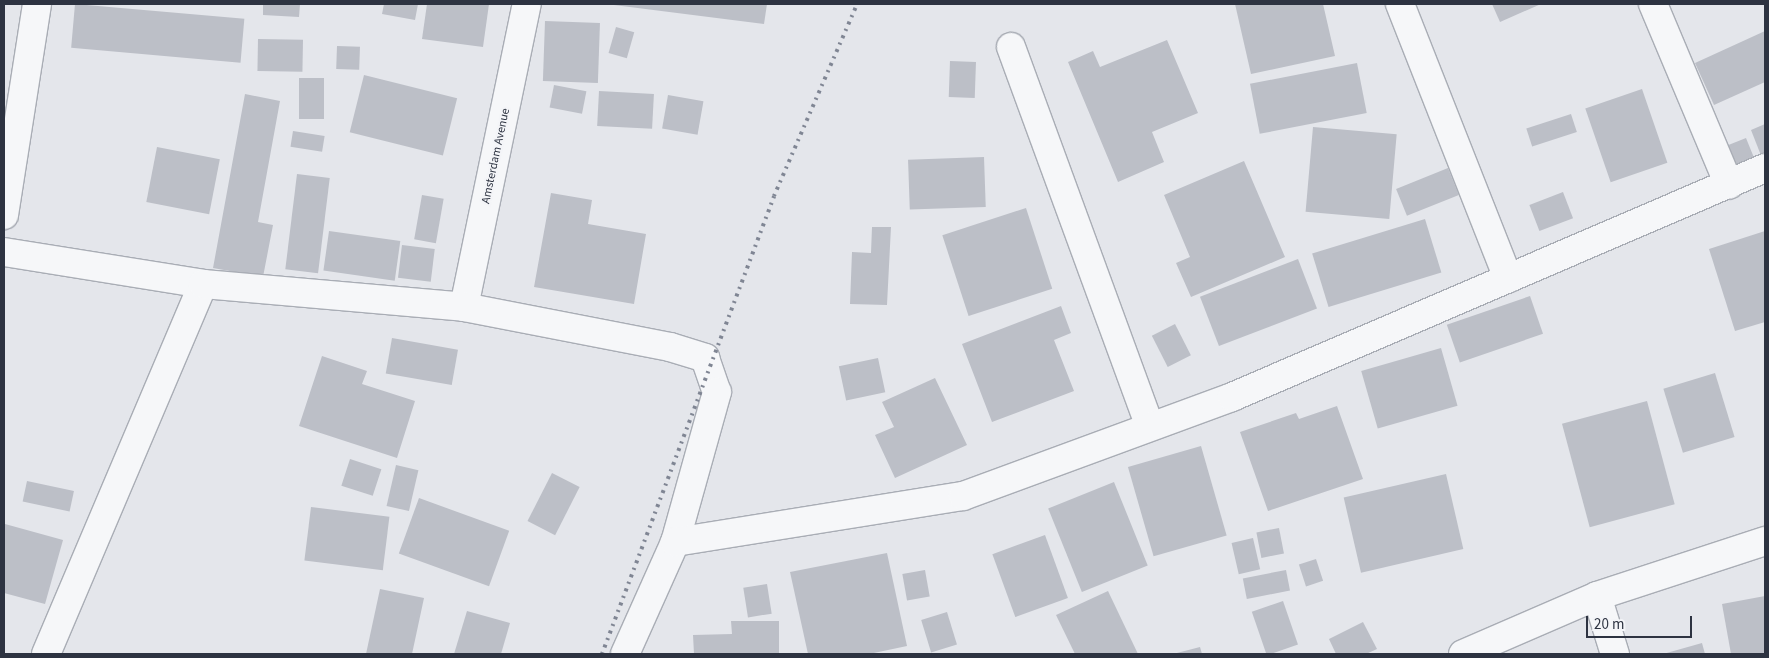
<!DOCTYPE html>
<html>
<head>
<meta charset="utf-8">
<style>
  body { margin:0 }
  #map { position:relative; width:1769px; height:658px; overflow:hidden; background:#e4e6eb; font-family:"Source Sans 3",sans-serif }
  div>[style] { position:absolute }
  .building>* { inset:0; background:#bcbfc7; transform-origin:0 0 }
  .roads { filter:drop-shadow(1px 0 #a9adb5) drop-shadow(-1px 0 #a9adb5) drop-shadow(0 1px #a9adb5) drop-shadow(0 -1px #a9adb5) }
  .minor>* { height:28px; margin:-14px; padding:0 14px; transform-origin:14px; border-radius:14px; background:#f6f7f9 }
  .rail>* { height:4px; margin-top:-2px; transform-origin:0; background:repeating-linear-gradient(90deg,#7f8593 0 2.5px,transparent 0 7.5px) }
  span { translate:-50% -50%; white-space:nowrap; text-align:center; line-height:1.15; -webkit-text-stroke:4.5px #f4f5f8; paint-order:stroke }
  .street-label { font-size:12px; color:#2d3341 }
  .frame { position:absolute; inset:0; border:5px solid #2d3341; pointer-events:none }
  .scale { position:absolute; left:1586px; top:616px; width:106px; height:22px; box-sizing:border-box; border:2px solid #2d3341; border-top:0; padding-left:6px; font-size:15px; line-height:18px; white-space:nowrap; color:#2d3341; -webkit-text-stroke:4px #f4f5f8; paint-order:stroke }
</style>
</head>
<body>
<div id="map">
  <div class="building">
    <i style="left:75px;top:4px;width:170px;height:44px;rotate:5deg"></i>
    <i style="clip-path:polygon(263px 4px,300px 4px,299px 17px,263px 15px)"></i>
    <i style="clip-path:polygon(384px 4px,418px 4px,415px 20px,382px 14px)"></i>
    <i style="clip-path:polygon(427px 4px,489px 4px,483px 47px,422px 39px)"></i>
    <i style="clip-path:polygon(606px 4px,767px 4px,764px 24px)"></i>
    <i style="clip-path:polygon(1235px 4px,1323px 4px,1335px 56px,1251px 74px)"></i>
    <i style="clip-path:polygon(1492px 4px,1541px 4px,1500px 22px)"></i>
    <i style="left:545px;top:21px;width:55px;height:60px;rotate:2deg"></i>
    <i style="left:616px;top:27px;width:19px;height:27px;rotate:16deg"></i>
    <i style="clip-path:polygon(1765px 31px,1765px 82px,1714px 105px,1695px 63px)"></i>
    <i style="left:258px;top:39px;width:45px;height:32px;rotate:1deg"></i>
    <i style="clip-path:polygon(1167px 40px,1198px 113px,1152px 132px,1164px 162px,1118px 182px,1068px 62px,1093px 51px,1100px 67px)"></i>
    <i style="left:337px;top:46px;width:23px;height:23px;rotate:2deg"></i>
    <i style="left:950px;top:61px;width:26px;height:36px;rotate:2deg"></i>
    <i style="left:1357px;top:63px;width:51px;height:109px;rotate:79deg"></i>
    <i style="left:364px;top:75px;width:96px;height:59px;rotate:14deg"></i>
    <i style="left:299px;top:78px;width:25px;height:41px"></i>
    <i style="left:554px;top:85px;width:33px;height:23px;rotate:11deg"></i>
    <i style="left:1642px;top:89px;width:78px;height:60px;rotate:71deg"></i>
    <i style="left:599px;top:91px;width:55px;height:35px;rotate:3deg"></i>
    <i style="clip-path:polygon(245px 94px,280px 101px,258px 222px,273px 225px,263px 277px,213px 268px)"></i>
    <i style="left:668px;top:95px;width:36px;height:34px;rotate:10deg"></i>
    <i style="left:1571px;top:114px;width:19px;height:47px;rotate:72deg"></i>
    <i style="clip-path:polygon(1765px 124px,1765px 157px,1762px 158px,1751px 130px)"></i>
    <i style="left:1313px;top:127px;width:84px;height:85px;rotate:5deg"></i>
    <i style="left:293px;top:131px;width:32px;height:16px;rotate:9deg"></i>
    <i style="left:1746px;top:138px;width:27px;height:23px;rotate:68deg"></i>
    <i style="left:157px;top:147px;width:64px;height:56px;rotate:11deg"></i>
    <i style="left:984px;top:157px;width:50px;height:76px;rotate:88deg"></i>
    <i style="clip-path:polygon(1244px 161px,1285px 257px,1191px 297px,1176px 263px,1190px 257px,1164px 195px)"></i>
    <i style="left:1448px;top:168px;width:29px;height:56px;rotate:68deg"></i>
    <i style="left:297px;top:174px;width:33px;height:96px;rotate:7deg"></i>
    <i style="left:1563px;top:192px;width:28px;height:36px;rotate:69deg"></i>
    <i style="clip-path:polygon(551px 193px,592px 200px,588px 224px,646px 234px,634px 304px,534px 287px)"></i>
    <i style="left:422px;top:195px;width:22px;height:45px;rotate:10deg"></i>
    <i style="left:1026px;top:208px;width:85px;height:88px;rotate:72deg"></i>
    <i style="left:1425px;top:219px;width:56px;height:118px;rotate:73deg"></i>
    <i style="clip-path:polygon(872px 227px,891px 227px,887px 305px,850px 304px,852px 252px,871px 253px)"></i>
    <i style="left:329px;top:231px;width:72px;height:40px;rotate:8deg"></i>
    <i style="clip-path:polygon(1765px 231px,1765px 322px,1735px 331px,1709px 249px)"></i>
    <i style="left:402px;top:245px;width:33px;height:33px;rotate:7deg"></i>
    <i style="left:1298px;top:259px;width:53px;height:105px;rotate:69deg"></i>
    <i style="left:1530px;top:296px;width:40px;height:88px;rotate:71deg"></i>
    <i style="clip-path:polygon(1061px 306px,1071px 333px,1054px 340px,1074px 391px,992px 422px,962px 344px)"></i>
    <i style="left:1175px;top:324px;width:35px;height:26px;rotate:63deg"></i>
    <i style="left:392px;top:338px;width:67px;height:36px;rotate:10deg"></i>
    <i style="left:1441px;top:348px;width:60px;height:83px;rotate:74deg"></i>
    <i style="clip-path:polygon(322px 356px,367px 371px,362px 384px,415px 401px,397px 458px,299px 426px)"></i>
    <i style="left:878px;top:358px;width:35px;height:40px;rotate:78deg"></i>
    <i style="left:1715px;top:373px;width:67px;height:54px;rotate:73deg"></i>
    <i style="clip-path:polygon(935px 378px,967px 445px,895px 478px,875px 435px,894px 427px,882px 402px)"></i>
    <i style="left:1647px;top:401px;width:107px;height:88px;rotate:75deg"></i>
    <i style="clip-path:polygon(1337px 406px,1363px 479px,1268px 511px,1240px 432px,1296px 413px,1299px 419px)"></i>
    <i style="left:1201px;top:446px;width:93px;height:76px;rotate:74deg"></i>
    <i style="left:350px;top:459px;width:33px;height:28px;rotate:18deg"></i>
    <i style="left:396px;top:465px;width:23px;height:42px;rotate:13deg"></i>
    <i style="left:552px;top:473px;width:31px;height:54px;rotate:27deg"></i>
    <i style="left:1446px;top:474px;width:77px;height:105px;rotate:77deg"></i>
    <i style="left:27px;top:481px;width:48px;height:21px;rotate:12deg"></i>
    <i style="left:1114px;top:482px;width:90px;height:71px;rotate:68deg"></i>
    <i style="left:419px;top:498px;width:96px;height:59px;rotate:20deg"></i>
    <i style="left:311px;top:507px;width:79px;height:54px;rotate:7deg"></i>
    <i style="clip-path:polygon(5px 524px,63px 540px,45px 604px,4px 593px)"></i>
    <i style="left:1279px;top:528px;width:26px;height:23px;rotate:79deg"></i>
    <i style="left:1045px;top:535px;width:67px;height:56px;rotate:70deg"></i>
    <i style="left:1253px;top:538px;width:32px;height:22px;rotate:77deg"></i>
    <i style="clip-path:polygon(887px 553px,907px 646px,869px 654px,808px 654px,790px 572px)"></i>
    <i style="left:1316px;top:559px;width:23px;height:18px;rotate:72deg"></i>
    <i style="left:925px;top:570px;width:27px;height:23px;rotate:80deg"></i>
    <i style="left:1286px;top:570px;width:21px;height:44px;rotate:79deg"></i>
    <i style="left:767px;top:584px;width:30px;height:24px;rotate:81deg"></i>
    <i style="clip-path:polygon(380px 589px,424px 598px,412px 654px,366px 654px)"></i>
    <i style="clip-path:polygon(1108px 591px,1138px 654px,1075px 654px,1056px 615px)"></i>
    <i style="clip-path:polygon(1765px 596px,1765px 654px,1731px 654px,1722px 604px)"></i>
    <i style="left:1283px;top:601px;width:46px;height:33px;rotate:71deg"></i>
    <i style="clip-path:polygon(467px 611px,510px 623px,501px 654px,454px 654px)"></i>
    <i style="left:947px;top:612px;width:34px;height:27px;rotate:73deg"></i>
    <i style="clip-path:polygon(731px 621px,779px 621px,779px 654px,694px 654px,693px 635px,732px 634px)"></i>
    <i style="clip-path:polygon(1363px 622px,1377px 649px,1366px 654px,1336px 654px,1329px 639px)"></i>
    <i style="clip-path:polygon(1702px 643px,1705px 654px,1663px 654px)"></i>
    <i style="clip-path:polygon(1200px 647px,1202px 654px,1173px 654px)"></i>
  </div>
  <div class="roads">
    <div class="minor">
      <i style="left:1400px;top:4px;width:295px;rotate:68.5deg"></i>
      <i style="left:1653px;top:4px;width:196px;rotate:67.2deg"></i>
      <i style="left:1011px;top:47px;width:401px;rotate:69.9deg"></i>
      <i style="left:4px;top:215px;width:214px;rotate:-81.1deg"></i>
      <i style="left:4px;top:252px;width:202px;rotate:9.1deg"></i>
      <i style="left:464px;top:307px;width:309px;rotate:-78.3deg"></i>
      <i style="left:1597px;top:596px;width:177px;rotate:-18.1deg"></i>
      <i style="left:46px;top:654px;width:402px;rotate:-67deg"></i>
      <i style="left:203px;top:284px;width:262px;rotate:5deg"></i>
      <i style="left:464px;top:307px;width:210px;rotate:11deg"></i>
      <i style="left:670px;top:347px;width:37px;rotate:17deg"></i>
      <i style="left:705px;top:358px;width:36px;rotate:71deg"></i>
      <i style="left:717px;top:392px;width:156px;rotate:105.6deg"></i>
      <i style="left:625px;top:654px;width:123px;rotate:-65.9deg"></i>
      <i style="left:675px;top:542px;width:292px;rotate:-9.1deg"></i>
      <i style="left:963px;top:496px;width:287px;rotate:-20.2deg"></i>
      <i style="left:1232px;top:397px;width:580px;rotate:-23.25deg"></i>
      <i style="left:1463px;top:654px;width:146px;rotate:-23.4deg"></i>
      <i style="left:1597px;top:596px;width:61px;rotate:72.8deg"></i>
    </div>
  </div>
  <div class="rail">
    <i style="left:602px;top:654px;width:489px;rotate:-69.4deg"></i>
    <i style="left:774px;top:196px;width:209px;rotate:-66.6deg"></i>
  </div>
  <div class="street-label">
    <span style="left:496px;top:156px;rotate:-78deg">Amsterdam Avenue</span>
  </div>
  <div class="frame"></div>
  <div class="scale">20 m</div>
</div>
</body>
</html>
